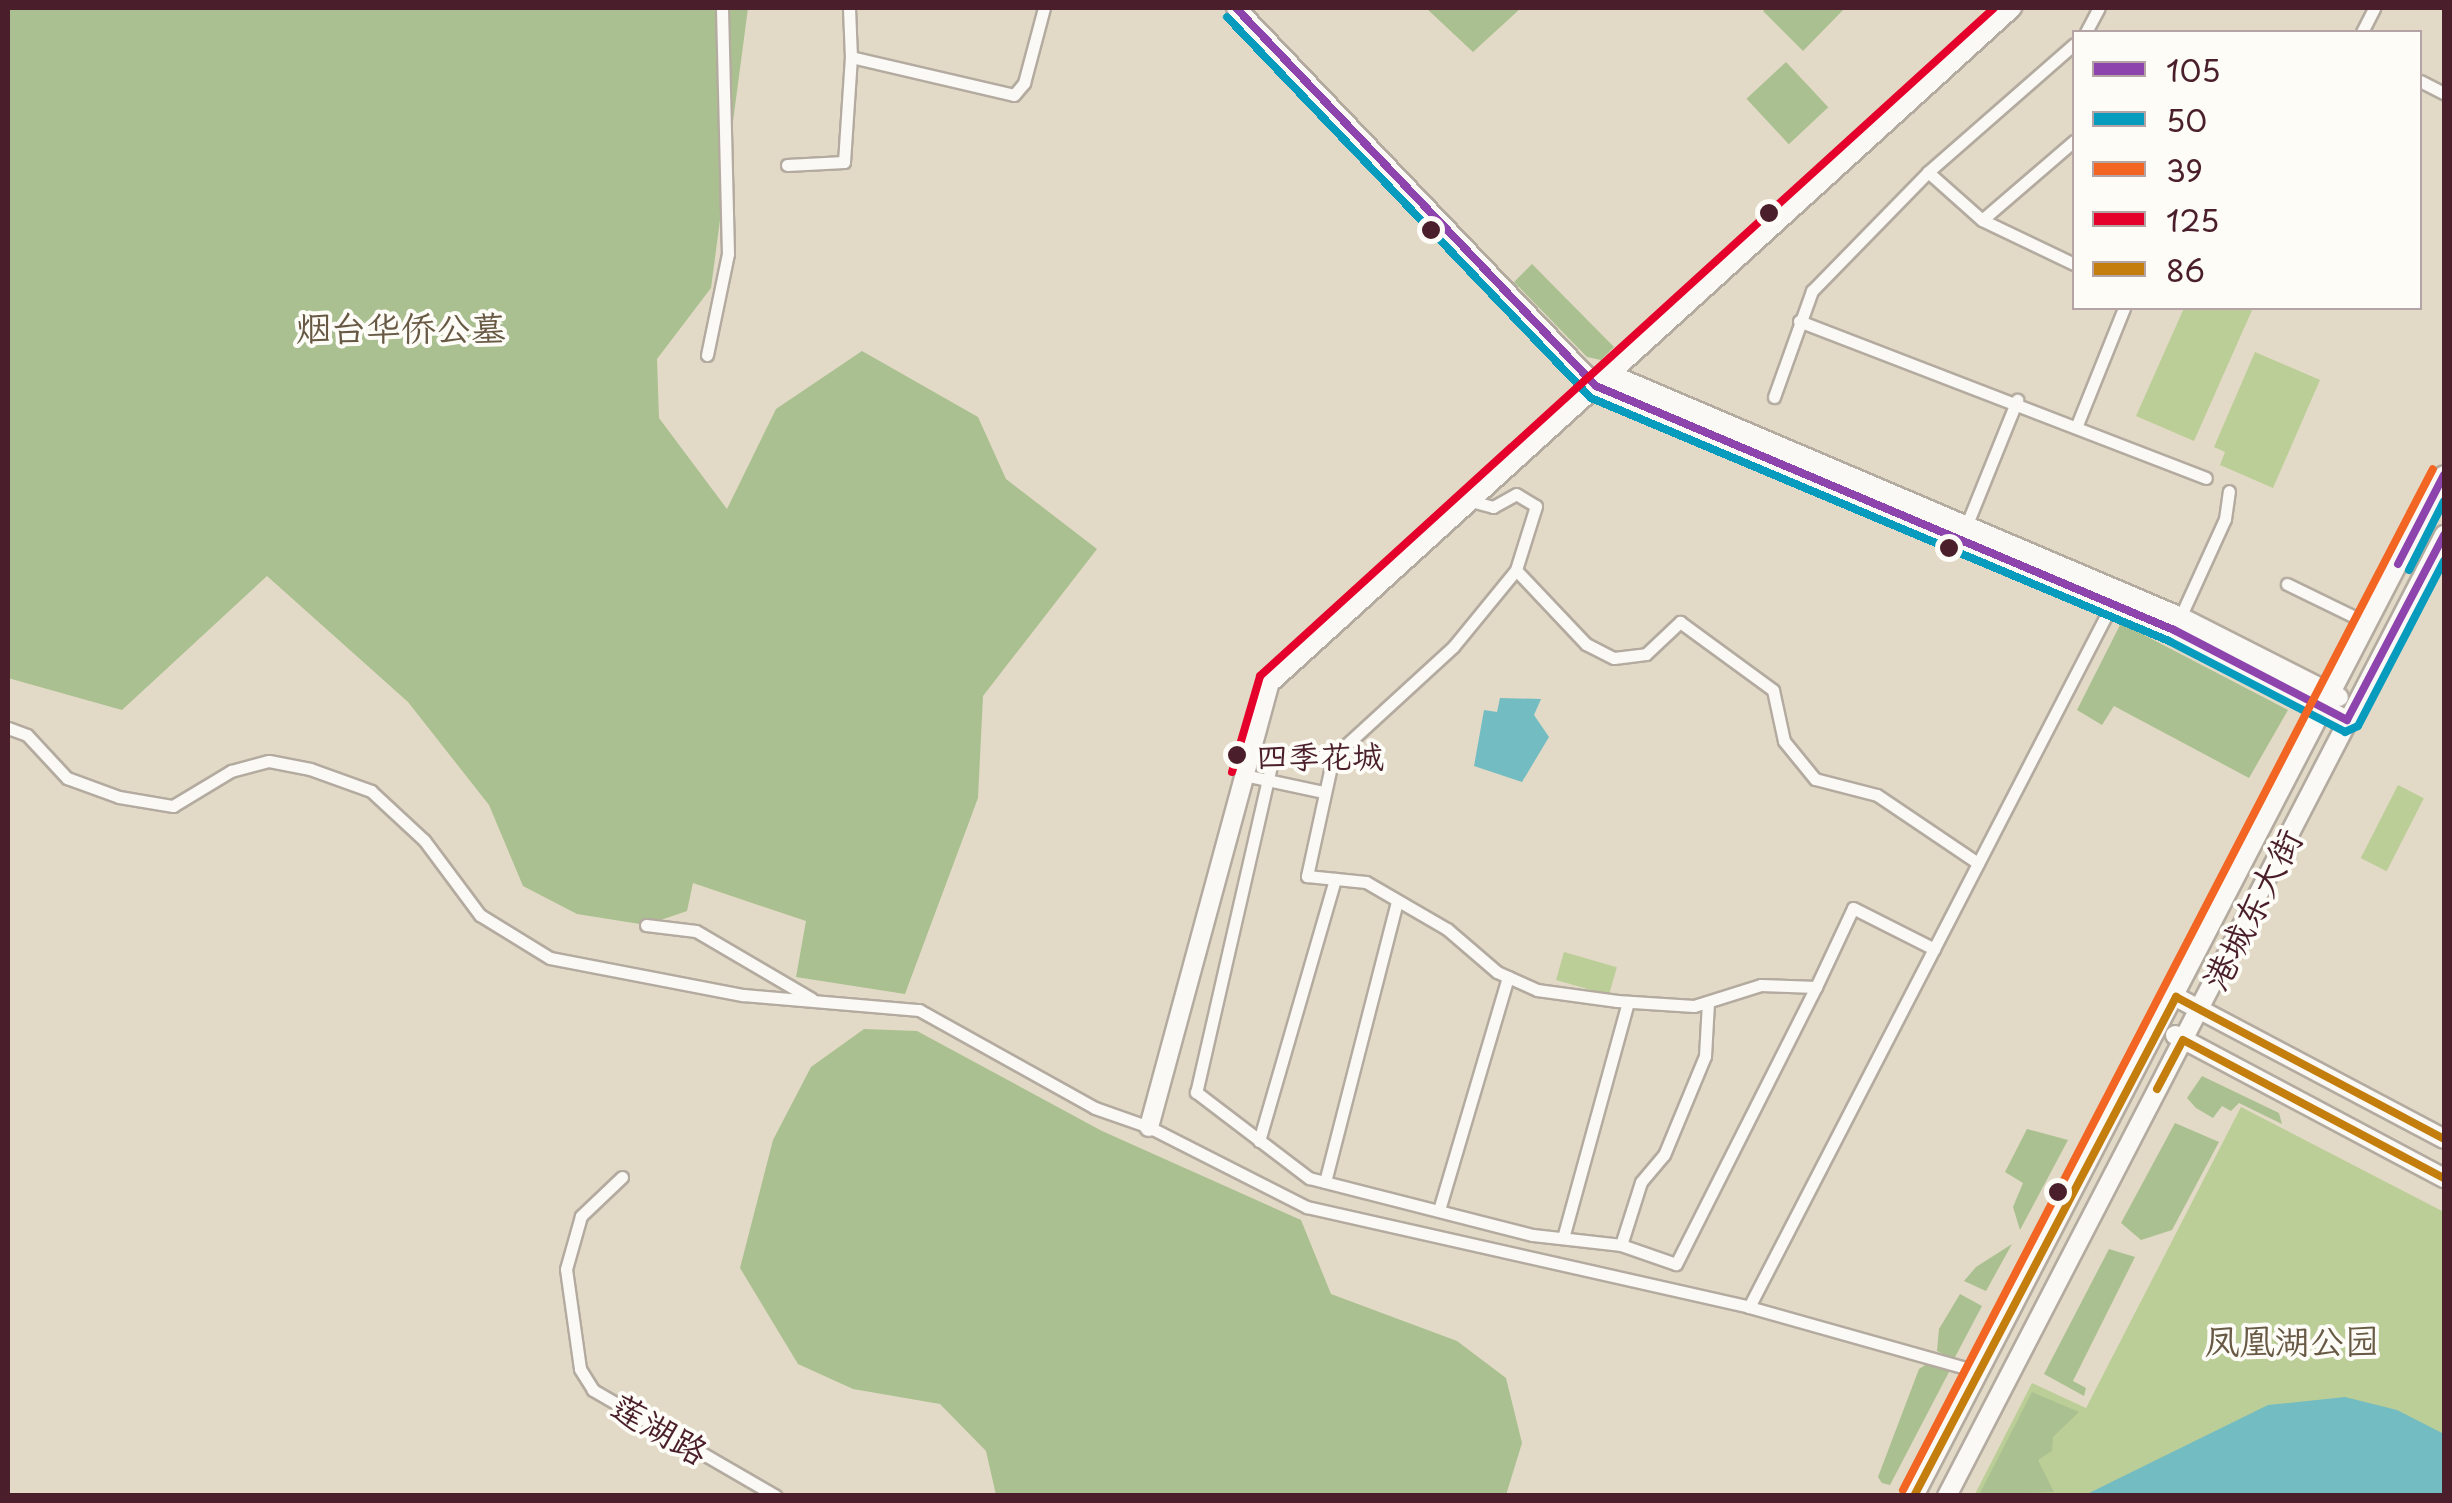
<!DOCTYPE html>
<html>
<head>
<meta charset="utf-8">
<style>
  body { margin:0 }
  #map { position:relative; width:2452px; height:1503px; overflow:hidden; background:#e2dac6; font-family:"Playpen Sans","LXGW WenKai TC",sans-serif }
  div>[style] { position:absolute }
  .green>* { inset:0; background:#bcce97; transform-origin:0 0 }
  .forest>* { inset:0; background:#aac090; transform-origin:0 0 }
  .water>* { inset:0; background:#73bcc2 }
  .roads { filter:drop-shadow(2px 0 #b4aba0) drop-shadow(-2px 0 #b4aba0) drop-shadow(0 2px #b4aba0) drop-shadow(0 -2px #b4aba0) }
  .street>* { height:11px; margin:-5.5px; padding:0 5.5px; transform-origin:5.5px; border-radius:5.5px; background:#fbf9f6 }
  .secondary>* { height:18px; margin:-9px; padding:0 9px; transform-origin:9px; border-radius:9px; background:#fbf9f6 }
  .bus-1>* { height:8px; margin:-4px; padding:0 4px; transform-origin:4px; border-radius:4px; background:#8e44ad }
  .bus-2>* { height:8px; margin:-4px; padding:0 4px; transform-origin:4px; border-radius:4px; background:#079bbe }
  .bus-3>* { height:8px; margin:-4px; padding:0 4px; transform-origin:4px; border-radius:4px; background:#f26522 }
  .bus-4>* { height:8px; margin:-4px; padding:0 4px; transform-origin:4px; border-radius:4px; background:#e4002b }
  .bus-5>* { height:8px; margin:-4px; padding:0 4px; transform-origin:4px; border-radius:4px; background:#c37e0d }
  .dots>* { width:28px; height:28px; translate:-50% -50%; box-sizing:border-box; border:5px solid #fdfcf7; border-radius:50% }
  span { translate:-50% -50%; white-space:nowrap; text-align:center; line-height:1.15; -webkit-text-stroke:8px #fdfcf7; paint-order:stroke }
  .bus-label { font-size:32px; color:#4a1f2b }
  .left { translate:0 -50%; text-align:left }
  .park-label { font-size:35px; color:#675944 }
  .street-label { font-size:35px; color:#4a1f2b }
  .frame { position:absolute; inset:0; border:10px solid #4a1f2b; pointer-events:none }
  .legend { position:absolute; left:2072px; top:30px; width:350px; height:280px; box-sizing:border-box; background:#fdfcf7; border:2px solid #b5a4a5; margin:0; padding:12px 18px; list-style:none; font-size:30px; color:#4a1f2b }
  .legend li { display:flex; align-items:center; gap:20px; height:50px }
  .legend b { width:50px; border:2px solid #b5a4a5 }
</style>
</head>
<body>
<div id="map">
  <div class="green">
    <i style="clip-path:polygon(2184px 308px,2253px 308px,2194px 441px,2136px 416px)"></i>
    <i style="clip-path:polygon(2255px 352px,2320px 380px,2273px 488px,2220px 465px,2225px 452px,2214px 447px)"></i>
    <i style="left:2398px;top:785px;width:29px;height:82px;rotate:27deg"></i>
    <i style="left:1564px;top:952px;width:55px;height:29px;rotate:16deg"></i>
    <i style="clip-path:polygon(2241px 1107px,2444px 1212px,2444px 1495px,1974px 1496px,2032px 1383px,2086px 1408px)"></i>
  </div>
  <div class="forest">
    <i style="clip-path:polygon(8px 8px,748px 8px,711px 288px,657px 359px,659px 418px,727px 509px,776px 409px,862px 351px,978px 417px,1006px 479px,1097px 549px,983px 696px,978px 798px,905px 994px,796px 977px,806px 921px,693px 883px,687px 911px,646px 925px,577px 914px,523px 886px,489px 805px,408px 702px,267px 576px,122px 710px,8px 678px)"></i>
    <i style="clip-path:polygon(1426px 8px,1521px 8px,1473px 52px)"></i>
    <i style="clip-path:polygon(1767px 8px,1845px 8px,1803px 51px,1763px 11px)"></i>
    <i style="left:1786px;top:62px;width:62px;height:54px;rotate:47deg"></i>
    <i style="clip-path:polygon(1532px 264px,1614px 347px,1601px 360px,1587px 357px,1514px 282px)"></i>
    <i style="clip-path:polygon(2121px 623px,2288px 710px,2249px 778px,2114px 706px,2102px 725px,2077px 710px)"></i>
    <i style="clip-path:polygon(864px 1029px,917px 1031px,1102px 1131px,1301px 1220px,1331px 1294px,1457px 1341px,1506px 1378px,1522px 1443px,1506px 1495px,996px 1495px,986px 1451px,940px 1404px,853px 1389px,798px 1364px,740px 1268px,773px 1140px,811px 1067px)"></i>
    <i style="clip-path:polygon(2202px 1076px,2279px 1113px,2282px 1124px,2239px 1103px,2231px 1111px,2222px 1106px,2213px 1118px,2196px 1108px,2187px 1098px)"></i>
    <i style="clip-path:polygon(2175px 1123px,2219px 1142px,2172px 1230px,2141px 1240px,2121px 1223px)"></i>
    <i style="clip-path:polygon(2027px 1129px,2068px 1140px,2020px 1230px,2013px 1207px,2023px 1183px,2005px 1172px)"></i>
    <i style="clip-path:polygon(2012px 1244px,1986px 1291px,1964px 1281px,1976px 1267px)"></i>
    <i style="clip-path:polygon(2109px 1249px,2135px 1257px,2073px 1381px,2086px 1388px,2084px 1396px,2044px 1374px)"></i>
    <i style="clip-path:polygon(1960px 1294px,1982px 1306px,1954px 1359px,1937px 1351px,1939px 1329px)"></i>
    <i style="clip-path:polygon(1927px 1364px,1950px 1370px,1890px 1485px,1882px 1483px,1878px 1477px,1919px 1369px)"></i>
    <i style="clip-path:polygon(2032px 1392px,2079px 1412px,2053px 1437px,2052px 1451px,2038px 1460px,2054px 1492px,1979px 1495px)"></i>
  </div>
  <div class="water">
    <i style="clip-path:polygon(1500px 698px,1541px 699px,1534px 715px,1549px 737px,1522px 782px,1474px 766px,1484px 710px,1497px 712px)"></i>
    <i style="clip-path:polygon(2345px 1397px,2397px 1410px,2444px 1434px,2444px 1495px,2085px 1495px,2268px 1405px)"></i>
  </div>
  <div class="roads">
    <div class="street">
      <i style="left:849px;top:8px;width:49px;rotate:87.7deg"></i>
      <i style="left:2086px;top:32px;width:27px;rotate:-62deg"></i>
      <i style="left:2362px;top:32px;width:27px;rotate:-63deg"></i>
      <i style="left:2420px;top:81px;width:27px;rotate:27deg"></i>
      <i style="left:787px;top:165px;width:57px;rotate:-3deg"></i>
      <i style="left:844px;top:162px;width:105px;rotate:-86.2deg"></i>
      <i style="left:851px;top:57px;width:167px;rotate:13.1deg"></i>
      <i style="left:1014px;top:95px;width:16px;rotate:-50deg"></i>
      <i style="left:1024px;top:83px;width:78px;rotate:-75.1deg"></i>
      <i style="left:1928px;top:172px;width:72px;rotate:41.6deg"></i>
      <i style="left:1982px;top:220px;width:102px;rotate:25.6deg"></i>
      <i style="left:1982px;top:220px;width:121px;rotate:-40.7deg"></i>
      <i style="left:1799px;top:321px;width:436px;rotate:21.1deg"></i>
      <i style="left:707px;top:355px;width:103px;rotate:-78.3deg"></i>
      <i style="left:728px;top:254px;width:246px;rotate:-91.4deg"></i>
      <i style="left:1774px;top:397px;width:113px;rotate:-70.3deg"></i>
      <i style="left:1812px;top:291px;width:166px;rotate:-45.7deg"></i>
      <i style="left:1928px;top:172px;width:194px;rotate:-41.2deg"></i>
      <i style="left:2077px;top:425px;width:126px;rotate:-68.1deg"></i>
      <i style="left:1471px;top:501px;width:23px;rotate:15deg"></i>
      <i style="left:1493px;top:507px;width:26px;rotate:-29deg"></i>
      <i style="left:1516px;top:494px;width:23px;rotate:31deg"></i>
      <i style="left:1536px;top:506px;width:67px;rotate:107.4deg"></i>
      <i style="left:1516px;top:570px;width:99px;rotate:129.3deg"></i>
      <i style="left:1453px;top:647px;width:163px;rotate:137.5deg"></i>
      <i style="left:1333px;top:757px;width:122px;rotate:102.3deg"></i>
      <i style="left:1307px;top:876px;width:59px;rotate:5.8deg"></i>
      <i style="left:1366px;top:882px;width:94px;rotate:30.1deg"></i>
      <i style="left:1447px;top:929px;width:66px;rotate:40.7deg"></i>
      <i style="left:1497px;top:972px;width:44px;rotate:24.2deg"></i>
      <i style="left:1537px;top:990px;width:81px;rotate:7.8deg"></i>
      <i style="left:1617px;top:1001px;width:77px;rotate:3.7deg"></i>
      <i style="left:1694px;top:1006px;width:70px;rotate:-17.4deg"></i>
      <i style="left:1761px;top:985px;width:55px;rotate:2.1deg"></i>
      <i style="left:1816px;top:987px;width:87px;rotate:-64.9deg"></i>
      <i style="left:1853px;top:908px;width:91px;rotate:26.8deg"></i>
      <i style="left:1967px;top:524px;width:134px;rotate:-68deg"></i>
      <i style="left:1516px;top:570px;width:102px;rotate:46.6deg"></i>
      <i style="left:1586px;top:644px;width:31px;rotate:27deg"></i>
      <i style="left:1614px;top:658px;width:32px;rotate:-7deg"></i>
      <i style="left:1646px;top:654px;width:47px;rotate:-43.3deg"></i>
      <i style="left:1680px;top:622px;width:115px;rotate:36.2deg"></i>
      <i style="left:1773px;top:690px;width:52px;rotate:77.8deg"></i>
      <i style="left:1784px;top:741px;width:49px;rotate:50.8deg"></i>
      <i style="left:1815px;top:779px;width:64px;rotate:14.5deg"></i>
      <i style="left:1877px;top:795px;width:122px;rotate:34deg"></i>
      <i style="left:2287px;top:584px;width:89px;rotate:26deg"></i>
      <i style="left:2178px;top:622px;width:113px;rotate:-65.5deg"></i>
      <i style="left:2225px;top:519px;width:28px;rotate:-82deg"></i>
      <i style="left:8px;top:728px;width:20px;rotate:20deg"></i>
      <i style="left:27px;top:735px;width:59px;rotate:47.1deg"></i>
      <i style="left:67px;top:778px;width:55px;rotate:20.1deg"></i>
      <i style="left:119px;top:797px;width:55px;rotate:9.5deg"></i>
      <i style="left:173px;top:806px;width:68px;rotate:-31.1deg"></i>
      <i style="left:231px;top:771px;width:39px;rotate:-15deg"></i>
      <i style="left:269px;top:761px;width:42px;rotate:11deg"></i>
      <i style="left:310px;top:769px;width:65px;rotate:19.8deg"></i>
      <i style="left:371px;top:791px;width:72px;rotate:42.8deg"></i>
      <i style="left:424px;top:840px;width:94px;rotate:53.3deg"></i>
      <i style="left:480px;top:915px;width:82px;rotate:31.6deg"></i>
      <i style="left:550px;top:958px;width:197px;rotate:10.9deg"></i>
      <i style="left:743px;top:995px;width:177px;rotate:4.9deg"></i>
      <i style="left:919px;top:1010px;width:201px;rotate:29.1deg"></i>
      <i style="left:1095px;top:1108px;width:57px;rotate:19.4deg"></i>
      <i style="left:1149px;top:1127px;width:177px;rotate:26.9deg"></i>
      <i style="left:1307px;top:1207px;width:453px;rotate:12.7deg"></i>
      <i style="left:1333px;top:757px;width:60px;rotate:180deg"></i>
      <i style="left:1273px;top:757px;width:344px;rotate:102.9deg"></i>
      <i style="left:1196px;top:1092px;width:142px;rotate:37.3deg"></i>
      <i style="left:1309px;top:1178px;width:231px;rotate:14.3deg"></i>
      <i style="left:1533px;top:1235px;width:89px;rotate:6.5deg"></i>
      <i style="left:1621px;top:1245px;width:58px;rotate:19.1deg"></i>
      <i style="left:1676px;top:1264px;width:310px;rotate:-63.2deg"></i>
      <i style="left:1244px;top:775px;width:81px;rotate:12.1deg"></i>
      <i style="left:646px;top:925px;width:50px;rotate:6.8deg"></i>
      <i style="left:696px;top:931px;width:134px;rotate:30.4deg"></i>
      <i style="left:1259px;top:1141px;width:273px;rotate:-73.8deg"></i>
      <i style="left:622px;top:1177px;width:57px;rotate:136.4deg"></i>
      <i style="left:581px;top:1216px;width:55px;rotate:105.8deg"></i>
      <i style="left:566px;top:1269px;width:101px;rotate:82deg"></i>
      <i style="left:580px;top:1369px;width:25px;rotate:58deg"></i>
      <i style="left:593px;top:1390px;width:211px;rotate:30.1deg"></i>
      <i style="left:1325px;top:1182px;width:290px;rotate:-75.6deg"></i>
      <i style="left:1439px;top:1210px;width:243px;rotate:-73.5deg"></i>
      <i style="left:1563px;top:1238px;width:245px;rotate:-74.6deg"></i>
      <i style="left:1621px;top:1245px;width:66px;rotate:-72.4deg"></i>
      <i style="left:1641px;top:1182px;width:35px;rotate:-50deg"></i>
      <i style="left:1664px;top:1155px;width:107px;rotate:-67.5deg"></i>
      <i style="left:1705px;top:1056px;width:54px;rotate:-86.8deg"></i>
      <i style="left:1980px;top:1372px;width:240px;rotate:-164.3deg"></i>
      <i style="left:1749px;top:1307px;width:791px;rotate:-62.69deg"></i>
    </div>
    <div class="secondary">
      <i style="left:1236px;top:8px;width:522px;rotate:46.4deg"></i>
      <i style="left:1596px;top:386px;width:627px;rotate:22.89deg"></i>
      <i style="left:2174px;top:630px;width:195px;rotate:27.5deg"></i>
      <i style="left:1608px;top:373px;width:623px;rotate:23.07deg"></i>
      <i style="left:2181px;top:617px;width:177px;rotate:26.9deg"></i>
      <i style="left:2176px;top:997px;width:303px;rotate:27.9deg"></i>
      <i style="left:2175px;top:1035px;width:305px;rotate:28deg"></i>
      <i style="left:1149px;top:1127px;width:459px;rotate:-74.8deg"></i>
      <i style="left:1269px;top:684px;width:1005px;rotate:-42.3deg"></i>
      <i style="left:1914px;top:1496px;width:1150px;rotate:-62.57deg"></i>
      <i style="left:1947px;top:1496px;width:1082px;rotate:-62.65deg"></i>
    </div>
  </div>
  <div class="bus-1">
    <i style="left:1236px;top:8px;width:522px;rotate:46.4deg"></i>
    <i style="left:1596px;top:386px;width:627px;rotate:22.89deg"></i>
    <i style="left:2174px;top:630px;width:195px;rotate:27.5deg"></i>
    <i style="left:2347px;top:720px;width:209px;rotate:-62.3deg"></i>
    <i style="left:2398px;top:564px;width:100px;rotate:-62.7deg"></i>
  </div>
  <div class="bus-2">
    <i style="left:1227px;top:17px;width:527px;rotate:46.31deg"></i>
    <i style="left:1591px;top:398px;width:627px;rotate:22.8deg"></i>
    <i style="left:2169px;top:641px;width:198px;rotate:27.3deg"></i>
    <i style="left:2345px;top:732px;width:14px;rotate:-25deg"></i>
    <i style="left:2358px;top:726px;width:186px;rotate:-62.5deg"></i>
    <i style="left:2409px;top:570px;width:77px;rotate:-63.1deg"></i>
  </div>
  <div class="bus-3">
    <i style="left:1903px;top:1490px;width:1150px;rotate:-62.57deg"></i>
  </div>
  <div class="bus-4">
    <i style="left:1232px;top:772px;width:100px;rotate:-73.7deg"></i>
    <i style="left:1260px;top:676px;width:992px;rotate:-42.3deg"></i>
  </div>
  <div class="bus-5">
    <i style="left:2157px;top:1089px;width:55px;rotate:-62deg"></i>
    <i style="left:2183px;top:1040px;width:295px;rotate:27.9deg"></i>
    <i style="left:1914px;top:1496px;width:564px;rotate:-62.3deg"></i>
    <i style="left:2176px;top:997px;width:303px;rotate:27.9deg"></i>
  </div>
  <div class="dots">
    <i style="left:1769px;top:213px;background:#4a1f2b"></i>
    <i style="left:1431px;top:230px;background:#4a1f2b"></i>
    <i style="left:1949px;top:548px;background:#4a1f2b"></i>
    <i style="left:1237px;top:755px;background:#4a1f2b"></i>
    <i style="left:2058px;top:1192px;background:#4a1f2b"></i>
  </div>
  <div class="bus-label">
    <span class="left" style="left:1256px;top:755px">四季花城</span>
  </div>
  <div class="park-label">
    <span style="left:401px;top:327px">烟台华侨公墓</span>
    <span style="left:2292px;top:1340px">凤凰湖公园</span>
  </div>
  <div class="street-label">
    <span style="left:2251px;top:909px;rotate:-63deg">港城东大街</span>
    <span style="left:660px;top:1428px;rotate:30deg">莲湖路</span>
  </div>
  <div class="frame"></div>
  <ul class="legend">
  <li><b style="height:12px;background:#8e44ad"></b>105</li>
  <li><b style="height:12px;background:#079bbe"></b>50</li>
  <li><b style="height:12px;background:#f26522"></b>39</li>
  <li><b style="height:12px;background:#e4002b"></b>125</li>
  <li><b style="height:12px;background:#c37e0d"></b>86</li>
  </ul>
</div>
</body>
</html>
